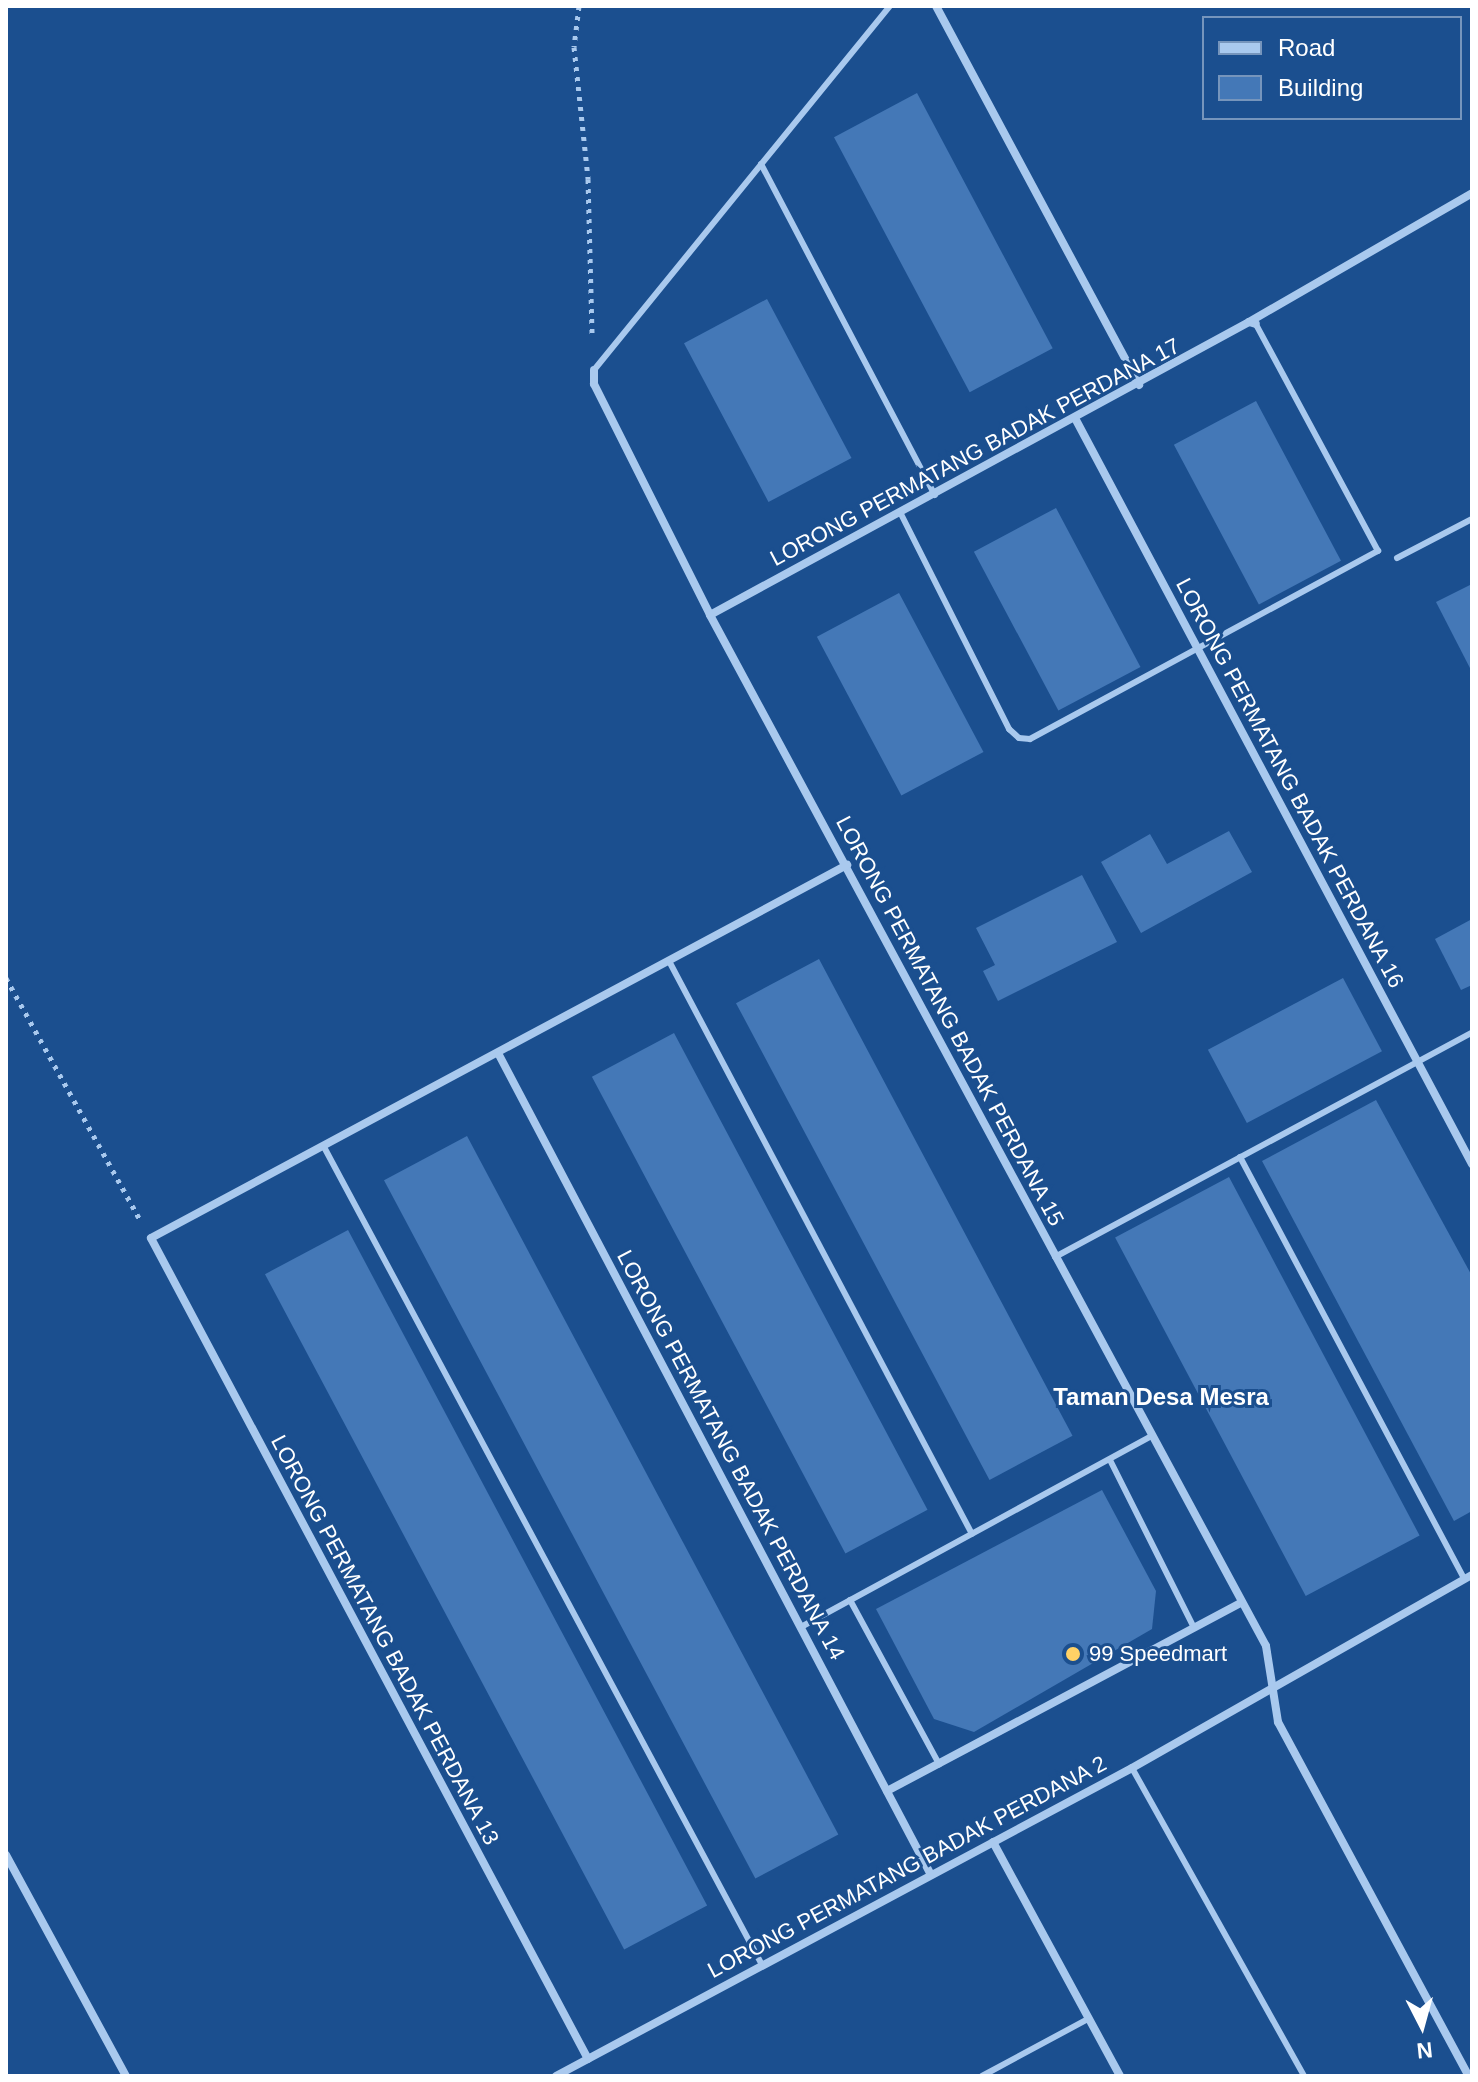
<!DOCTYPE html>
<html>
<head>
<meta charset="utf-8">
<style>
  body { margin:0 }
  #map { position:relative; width:1478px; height:2082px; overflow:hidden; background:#1b4f8f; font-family:Helvetica,sans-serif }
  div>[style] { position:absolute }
  .building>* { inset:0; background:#4478b7; transform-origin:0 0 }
  .path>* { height:5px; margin-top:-2.5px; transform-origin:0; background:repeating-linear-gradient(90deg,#a9c9ee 0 4px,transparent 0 10px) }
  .lane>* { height:6px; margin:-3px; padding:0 3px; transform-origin:3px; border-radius:3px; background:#a9c9ee }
  .street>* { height:8px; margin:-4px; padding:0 4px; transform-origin:4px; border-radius:4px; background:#a9c9ee }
  .dots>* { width:22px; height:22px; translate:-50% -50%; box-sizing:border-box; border:4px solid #1b4f8f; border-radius:50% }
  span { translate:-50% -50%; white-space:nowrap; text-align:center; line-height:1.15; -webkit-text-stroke:6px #1b4f8f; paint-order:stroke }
  .street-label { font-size:22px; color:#fff }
  .poi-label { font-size:22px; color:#fff }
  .left { translate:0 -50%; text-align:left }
  .neighbourhood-label { font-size:24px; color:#fff; font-weight:700 }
  .frame { position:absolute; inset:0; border:8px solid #fff; pointer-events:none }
  .legend { position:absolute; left:1202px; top:16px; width:260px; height:104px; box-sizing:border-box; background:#1b4f8f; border:2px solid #7695bc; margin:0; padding:10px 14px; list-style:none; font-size:24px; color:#fff }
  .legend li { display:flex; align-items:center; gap:16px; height:40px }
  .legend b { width:40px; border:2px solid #7695bc }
  .north { position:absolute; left:1382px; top:1986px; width:80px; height:80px; -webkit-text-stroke:6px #1b4f8f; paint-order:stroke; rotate:174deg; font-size:22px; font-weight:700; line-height:32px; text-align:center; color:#fff }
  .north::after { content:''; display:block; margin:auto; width:28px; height:36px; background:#fff; clip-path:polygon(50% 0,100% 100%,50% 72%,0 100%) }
</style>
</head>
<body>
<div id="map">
  <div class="building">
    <i style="left:917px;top:93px;width:289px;height:94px;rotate:62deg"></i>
    <i style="left:767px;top:299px;width:180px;height:94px;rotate:62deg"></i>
    <i style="left:1256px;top:401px;width:181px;height:93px;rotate:62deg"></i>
    <i style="left:1056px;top:508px;width:180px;height:93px;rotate:62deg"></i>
    <i style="clip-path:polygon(1472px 584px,1472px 672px,1436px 602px)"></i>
    <i style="left:899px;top:593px;width:180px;height:93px;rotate:62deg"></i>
    <i style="clip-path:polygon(1229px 831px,1252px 872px,1141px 933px,1101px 862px,1150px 834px,1167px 864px)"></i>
    <i style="clip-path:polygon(1082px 875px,1117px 942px,998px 1001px,983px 971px,995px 965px,976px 928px)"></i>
    <i style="clip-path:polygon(1472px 919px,1472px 985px,1461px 990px,1435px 939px)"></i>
    <i style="left:819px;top:959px;width:540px;height:94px;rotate:62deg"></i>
    <i style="left:1343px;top:978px;width:83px;height:153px;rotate:62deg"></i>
    <i style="left:674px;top:1033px;width:540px;height:93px;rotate:62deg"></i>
    <i style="clip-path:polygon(1376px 1100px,1472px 1276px,1472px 1511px,1454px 1521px,1262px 1161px)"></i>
    <i style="left:467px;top:1136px;width:791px;height:94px;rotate:62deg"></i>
    <i style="left:1229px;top:1177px;width:406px;height:129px;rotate:62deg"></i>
    <i style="left:348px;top:1230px;width:765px;height:94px;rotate:62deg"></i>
    <i style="clip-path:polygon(1102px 1490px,1156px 1591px,1152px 1629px,974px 1732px,934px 1719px,876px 1609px)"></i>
  </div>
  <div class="path">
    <i style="left:579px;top:6px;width:41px;rotate:97deg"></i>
    <i style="left:574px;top:47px;width:133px;rotate:83.9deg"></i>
    <i style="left:588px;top:179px;width:158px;rotate:88.5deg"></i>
    <i style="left:6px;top:978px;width:277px;rotate:61deg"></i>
  </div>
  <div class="lane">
    <i style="left:761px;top:164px;width:374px;rotate:62.3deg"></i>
    <i style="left:594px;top:370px;width:469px;rotate:-50.9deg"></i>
    <i style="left:901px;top:514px;width:241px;rotate:63.3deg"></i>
    <i style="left:1009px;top:729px;width:13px;rotate:42deg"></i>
    <i style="left:1019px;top:738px;width:11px;rotate:5deg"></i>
    <i style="left:1030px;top:739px;width:396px;rotate:-28.4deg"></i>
    <i style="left:1378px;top:551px;width:258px;rotate:-118.3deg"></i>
    <i style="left:1397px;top:558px;width:85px;rotate:-27.5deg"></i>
    <i style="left:669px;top:961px;width:648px;rotate:62.13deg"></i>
    <i style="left:324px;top:1147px;width:928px;rotate:61.83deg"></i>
    <i style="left:1240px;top:1157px;width:478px;rotate:62deg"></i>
    <i style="left:1055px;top:1257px;width:474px;rotate:-28.3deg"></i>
    <i style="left:1110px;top:1460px;width:188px;rotate:63.4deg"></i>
    <i style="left:850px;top:1600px;width:187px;rotate:61.5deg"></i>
    <i style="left:801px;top:1627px;width:400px;rotate:-28.6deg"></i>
    <i style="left:1132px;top:1768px;width:353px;rotate:60.8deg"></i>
    <i style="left:982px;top:2076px;width:120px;rotate:-28.3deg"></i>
  </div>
  <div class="street">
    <i style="left:936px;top:6px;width:430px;rotate:61.8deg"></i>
    <i style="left:1249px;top:322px;width:258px;rotate:-30deg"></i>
    <i style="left:594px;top:370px;width:14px;rotate:90deg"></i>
    <i style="left:594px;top:384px;width:258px;rotate:63.3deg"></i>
    <i style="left:710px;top:615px;width:1171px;rotate:61.66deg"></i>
    <i style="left:1266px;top:1646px;width:77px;rotate:81deg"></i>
    <i style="left:1278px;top:1722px;width:402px;rotate:61.7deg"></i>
    <i style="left:1076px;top:420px;width:843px;rotate:61.98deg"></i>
    <i style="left:710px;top:615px;width:613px;rotate:-28.53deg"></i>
    <i style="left:1249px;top:322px;width:7px;rotate:16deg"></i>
    <i style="left:498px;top:1053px;width:929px;rotate:62.22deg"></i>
    <i style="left:887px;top:1791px;width:402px;rotate:-28deg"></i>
    <i style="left:993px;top:1842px;width:266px;rotate:61.5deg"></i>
    <i style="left:6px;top:1855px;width:251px;rotate:61.5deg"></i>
    <i style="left:588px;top:2059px;width:930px;rotate:-118.03deg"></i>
    <i style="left:151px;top:1238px;width:790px;rotate:-28.19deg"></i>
    <i style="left:556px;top:2076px;width:653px;rotate:-28.13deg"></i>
    <i style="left:1132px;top:1768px;width:391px;rotate:-29.6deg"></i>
  </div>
  <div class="dots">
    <i style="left:1073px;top:1654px;background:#ffd166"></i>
  </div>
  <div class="street-label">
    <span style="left:975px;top:452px;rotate:-28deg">LORONG PERMATANG BADAK PERDANA 17</span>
    <span style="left:1290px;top:783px;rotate:62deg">LORONG PERMATANG BADAK PERDANA 16</span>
    <span style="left:950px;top:1021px;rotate:62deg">LORONG PERMATANG BADAK PERDANA 15</span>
    <span style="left:731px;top:1455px;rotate:62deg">LORONG PERMATANG BADAK PERDANA 14</span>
    <span style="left:385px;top:1640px;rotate:62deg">LORONG PERMATANG BADAK PERDANA 13</span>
    <span style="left:907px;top:1867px;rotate:-28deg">LORONG PERMATANG BADAK PERDANA 2</span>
  </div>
  <div class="poi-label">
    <span class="left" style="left:1089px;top:1654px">99 Speedmart</span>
  </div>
  <div class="neighbourhood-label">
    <span style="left:1161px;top:1397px">Taman Desa Mesra</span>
  </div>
  <div class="frame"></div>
  <ul class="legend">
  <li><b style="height:10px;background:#a9c9ee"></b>Road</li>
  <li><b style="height:22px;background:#4478b7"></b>Building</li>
  </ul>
  <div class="north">N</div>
</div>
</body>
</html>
